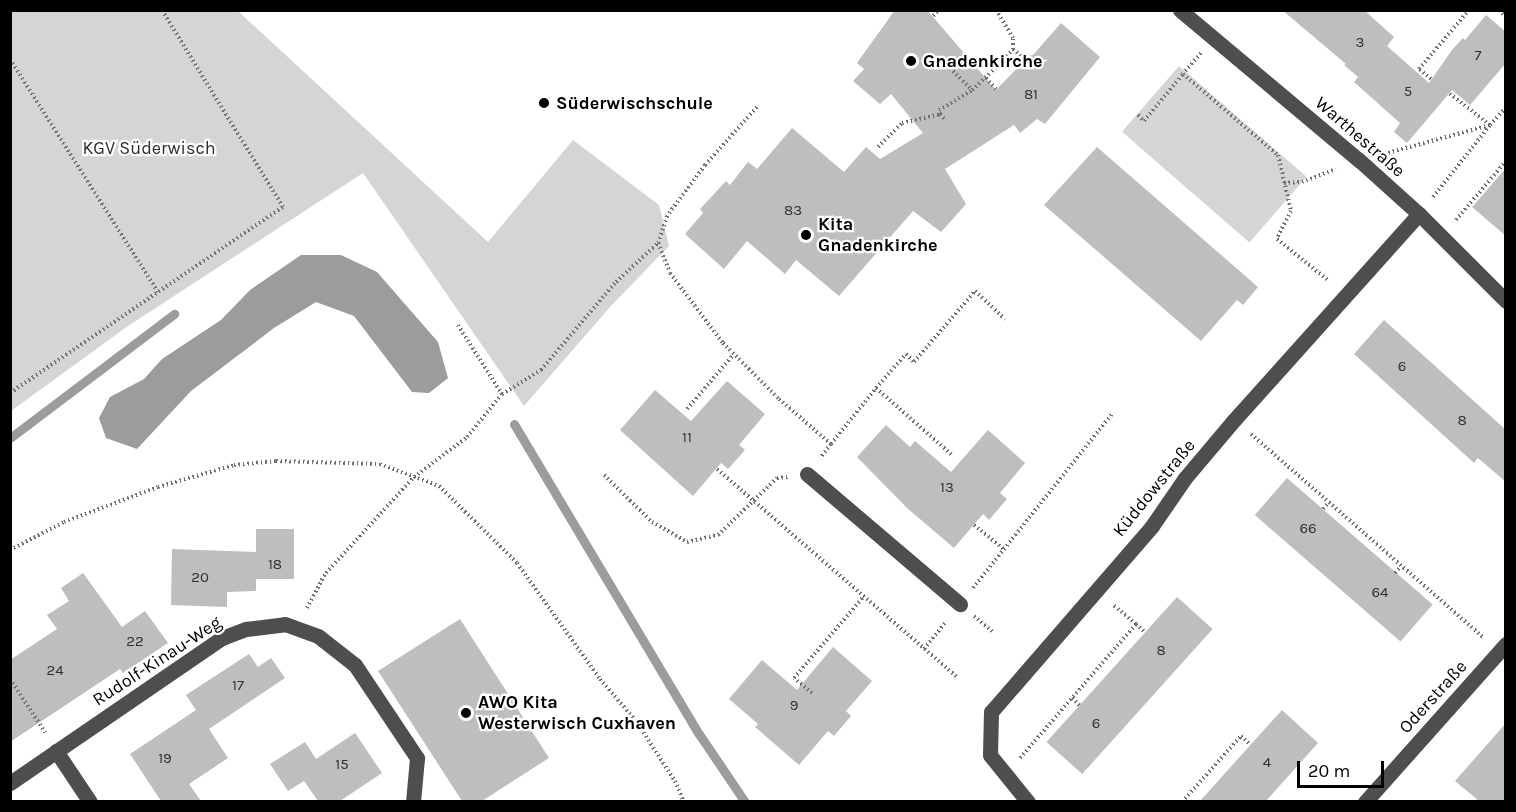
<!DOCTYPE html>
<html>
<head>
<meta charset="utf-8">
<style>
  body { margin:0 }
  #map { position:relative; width:1516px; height:812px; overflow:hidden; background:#fff; font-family:Karla,sans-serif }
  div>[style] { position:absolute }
  .green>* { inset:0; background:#d5d5d5; transform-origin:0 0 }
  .water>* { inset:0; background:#9c9c9c }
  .stream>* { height:9px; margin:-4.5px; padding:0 4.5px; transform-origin:4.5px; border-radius:4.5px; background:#9c9c9c }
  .building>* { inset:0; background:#bebebe; transform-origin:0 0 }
  .path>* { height:4px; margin-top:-2px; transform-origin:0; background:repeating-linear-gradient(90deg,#707070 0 1.5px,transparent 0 4.5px) }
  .minor>* { height:15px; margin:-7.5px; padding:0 7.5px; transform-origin:7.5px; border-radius:7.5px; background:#4e4e4e }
  .dots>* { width:16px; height:16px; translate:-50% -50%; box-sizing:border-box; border:3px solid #fff; border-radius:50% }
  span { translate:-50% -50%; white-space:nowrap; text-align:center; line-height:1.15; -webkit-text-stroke:4.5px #fff; paint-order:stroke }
  .number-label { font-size:15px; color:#303030 }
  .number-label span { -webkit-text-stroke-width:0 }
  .poi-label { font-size:18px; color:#000; font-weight:700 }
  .left { translate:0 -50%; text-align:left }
  .street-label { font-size:18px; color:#000 }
  .park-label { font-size:18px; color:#2c2c2c }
  .frame { position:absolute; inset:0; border:12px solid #000; pointer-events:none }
  .scale { position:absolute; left:1297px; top:761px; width:87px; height:27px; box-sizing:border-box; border:3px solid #000; border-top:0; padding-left:8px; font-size:18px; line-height:21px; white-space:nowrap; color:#000; -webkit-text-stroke:4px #fff; paint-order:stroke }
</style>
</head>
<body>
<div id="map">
  <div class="green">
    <i style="clip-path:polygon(11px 10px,238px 11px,488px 242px,573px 140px,659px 205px,669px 246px,610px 307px,524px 406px,363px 173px,128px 326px,11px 411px)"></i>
    <i style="left:1179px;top:66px;width:169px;height:87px;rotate:41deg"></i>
  </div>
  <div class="water">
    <i style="clip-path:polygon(301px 255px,341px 255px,377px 272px,438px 342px,448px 378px,429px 393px,412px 392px,354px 316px,316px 302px,274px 328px,191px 391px,137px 449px,106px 438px,99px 418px,110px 397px,144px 379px,162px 359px,221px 320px,250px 290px)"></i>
  </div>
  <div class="stream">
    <i style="left:514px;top:424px;width:361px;rotate:59.2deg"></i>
    <i style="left:699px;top:734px;width:82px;rotate:55.9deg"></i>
    <i style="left:10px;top:438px;width:206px;rotate:-37.1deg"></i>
  </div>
  <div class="building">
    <i style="clip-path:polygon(895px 10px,927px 10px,996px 90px,1029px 56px,1033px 55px,1061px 23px,1100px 57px,1045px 124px,1037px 119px,1020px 133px,1014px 125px,945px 169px,966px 204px,952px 220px,941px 232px,913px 211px,839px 296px,796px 260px,785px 274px,747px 241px,724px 269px,685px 234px,703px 213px,700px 209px,726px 181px,730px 185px,748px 162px,757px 169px,792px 128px,844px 172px,866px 147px,880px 159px,923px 133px,891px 94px,880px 104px,853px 81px,864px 69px,857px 63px)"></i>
    <i style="clip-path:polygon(1282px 10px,1364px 10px,1394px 37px,1387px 46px,1429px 83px,1452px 50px,1463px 38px,1465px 40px,1486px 15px,1506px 32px,1506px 63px,1470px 105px,1452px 90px,1407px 143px,1394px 132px,1400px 123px,1354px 82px,1358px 77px,1344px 65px,1346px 64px)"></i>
    <i style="clip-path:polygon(1097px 147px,1258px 287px,1243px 305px,1237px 300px,1201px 341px,1044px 205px)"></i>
    <i style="clip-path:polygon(1506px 168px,1506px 236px,1472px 207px)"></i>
    <i style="clip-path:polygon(1384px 320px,1506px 430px,1506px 482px,1478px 458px,1474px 463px,1354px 354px)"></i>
    <i style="clip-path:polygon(727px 381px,765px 414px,739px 445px,745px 450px,728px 469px,721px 463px,693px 496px,620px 430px,655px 390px,691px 421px)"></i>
    <i style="clip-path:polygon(886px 425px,910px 447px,915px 441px,951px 472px,988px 430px,1025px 463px,1000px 493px,1007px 499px,989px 520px,983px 514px,954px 548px,907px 508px,857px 457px)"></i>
    <i style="left:1287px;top:478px;width:193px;height:49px;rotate:41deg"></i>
    <i style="clip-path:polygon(256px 529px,294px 529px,294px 579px,256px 579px,256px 591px,227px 592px,227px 607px,171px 605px,172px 549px,256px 552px)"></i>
    <i style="clip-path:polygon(83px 573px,122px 627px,145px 611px,168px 643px,123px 673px,120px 669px,10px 742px,10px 660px,57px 629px,47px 615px,69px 601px,61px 588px)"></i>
    <i style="left:1177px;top:597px;width:48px;height:195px;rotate:42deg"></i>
    <i style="clip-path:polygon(460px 619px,549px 758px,482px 801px,462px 801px,378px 671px)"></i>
    <i style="clip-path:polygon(833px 647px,872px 681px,846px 711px,851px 716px,834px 736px,828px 731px,799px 765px,755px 727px,758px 724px,729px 699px,762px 660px,797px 690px)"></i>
    <i style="clip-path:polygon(249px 654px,258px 667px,271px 658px,285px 678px,209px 729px,228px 758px,189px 784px,201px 801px,161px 801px,130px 754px,196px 710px,186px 695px)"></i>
    <i style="clip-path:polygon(1282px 710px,1318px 743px,1266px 801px,1200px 801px)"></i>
    <i style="clip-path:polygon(1506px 723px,1506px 801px,1479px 801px,1455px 781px)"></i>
    <i style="clip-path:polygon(355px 733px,382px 773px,340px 801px,318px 801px,304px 781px,288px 791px,270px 764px,305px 742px,316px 759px)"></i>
  </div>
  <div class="path">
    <i style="left:1499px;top:10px;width:10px;rotate:45deg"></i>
    <i style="left:933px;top:16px;width:8px;rotate:-45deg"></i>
    <i style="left:1013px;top:49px;width:17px;rotate:40deg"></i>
    <i style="left:1201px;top:53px;width:28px;rotate:131deg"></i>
    <i style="left:1183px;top:74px;width:125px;rotate:40.5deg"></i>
    <i style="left:1278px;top:155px;width:57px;rotate:76.9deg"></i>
    <i style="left:1291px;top:211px;width:31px;rotate:117deg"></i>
    <i style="left:1277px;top:239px;width:67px;rotate:38.9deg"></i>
    <i style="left:10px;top:59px;width:276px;rotate:57.6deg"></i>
    <i style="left:953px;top:71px;width:27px;rotate:45deg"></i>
    <i style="left:986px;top:78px;width:15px;rotate:48deg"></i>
    <i style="left:1431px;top:79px;width:16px;rotate:-140deg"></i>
    <i style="left:1419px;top:69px;width:77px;rotate:-49.7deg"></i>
    <i style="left:757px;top:107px;width:78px;rotate:131.9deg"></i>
    <i style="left:705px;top:165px;width:64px;rotate:126.7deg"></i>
    <i style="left:667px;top:216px;width:28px;rotate:108deg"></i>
    <i style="left:658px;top:243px;width:32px;rotate:68deg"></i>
    <i style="left:670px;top:273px;width:88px;rotate:52.9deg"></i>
    <i style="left:723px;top:343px;width:79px;rotate:45deg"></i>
    <i style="left:779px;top:399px;width:69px;rotate:40.9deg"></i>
    <i style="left:831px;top:444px;width:18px;rotate:128deg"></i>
    <i style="left:940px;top:114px;width:9px;rotate:49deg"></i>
    <i style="left:1138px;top:115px;width:8px;rotate:45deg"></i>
    <i style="left:1144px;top:121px;width:61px;rotate:-50.3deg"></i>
    <i style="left:878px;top:147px;width:34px;rotate:-45deg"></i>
    <i style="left:902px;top:123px;width:39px;rotate:-13deg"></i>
    <i style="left:940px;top:114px;width:4px;rotate:-104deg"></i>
    <i style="left:939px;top:110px;width:39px;rotate:-31deg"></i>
    <i style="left:972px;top:90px;width:44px;rotate:-43.2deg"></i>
    <i style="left:1004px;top:60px;width:14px;rotate:-51deg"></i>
    <i style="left:1013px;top:49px;width:11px;rotate:-90deg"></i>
    <i style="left:1013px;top:38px;width:33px;rotate:-121deg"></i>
    <i style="left:1384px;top:154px;width:110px;rotate:-15.3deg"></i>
    <i style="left:1490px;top:125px;width:24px;rotate:-48deg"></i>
    <i style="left:1284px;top:183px;width:18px;rotate:-3deg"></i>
    <i style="left:1302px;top:182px;width:36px;rotate:-21deg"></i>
    <i style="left:1433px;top:197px;width:92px;rotate:-51.6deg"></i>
    <i style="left:1490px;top:125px;width:52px;rotate:-142deg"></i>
    <i style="left:1456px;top:220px;width:77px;rotate:-49.7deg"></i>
    <i style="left:458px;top:325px;width:82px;rotate:57.5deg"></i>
    <i style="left:502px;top:394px;width:46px;rotate:-31.6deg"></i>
    <i style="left:541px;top:370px;width:116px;rotate:-49.6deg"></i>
    <i style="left:616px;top:282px;width:57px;rotate:-42.9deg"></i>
    <i style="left:876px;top:388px;width:45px;rotate:-48.6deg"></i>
    <i style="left:906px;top:354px;width:11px;rotate:45deg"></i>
    <i style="left:914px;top:362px;width:94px;rotate:-49.3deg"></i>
    <i style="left:975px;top:291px;width:41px;rotate:43deg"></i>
    <i style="left:10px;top:393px;width:330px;rotate:-34.3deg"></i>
    <i style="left:283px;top:207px;width:231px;rotate:-121.6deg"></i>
    <i style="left:687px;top:409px;width:72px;rotate:-49.5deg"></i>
    <i style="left:1251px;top:434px;width:310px;rotate:41.2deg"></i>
    <i style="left:831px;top:444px;width:72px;rotate:-51.2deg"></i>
    <i style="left:876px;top:388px;width:101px;rotate:41.4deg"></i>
    <i style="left:717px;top:469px;width:318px;rotate:40.9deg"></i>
    <i style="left:604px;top:475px;width:67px;rotate:44.4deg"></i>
    <i style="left:652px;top:522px;width:40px;rotate:29.7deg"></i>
    <i style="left:687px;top:542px;width:32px;rotate:-13deg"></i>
    <i style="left:718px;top:535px;width:82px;rotate:-44deg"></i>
    <i style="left:777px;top:478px;width:11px;rotate:-5deg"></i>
    <i style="left:1323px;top:509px;width:9px;rotate:-49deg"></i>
    <i style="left:974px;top:525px;width:38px;rotate:39deg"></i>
    <i style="left:10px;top:550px;width:61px;rotate:-27.4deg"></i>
    <i style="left:64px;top:522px;width:100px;rotate:-20.4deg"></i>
    <i style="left:158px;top:487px;width:79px;rotate:-16.1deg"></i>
    <i style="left:234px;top:465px;width:42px;rotate:-5.4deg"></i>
    <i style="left:276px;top:461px;width:104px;rotate:1.7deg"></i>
    <i style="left:380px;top:464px;width:63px;rotate:20.4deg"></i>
    <i style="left:439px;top:486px;width:110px;rotate:44.6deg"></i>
    <i style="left:517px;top:563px;width:143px;rotate:54.4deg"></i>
    <i style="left:600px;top:679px;width:55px;rotate:49.4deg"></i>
    <i style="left:636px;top:721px;width:72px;rotate:57deg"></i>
    <i style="left:675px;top:781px;width:23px;rotate:67deg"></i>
    <i style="left:1395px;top:573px;width:9px;rotate:-49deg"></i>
    <i style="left:973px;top:588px;width:223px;rotate:-51.4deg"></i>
    <i style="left:307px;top:608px;width:40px;rotate:-62deg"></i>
    <i style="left:326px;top:573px;width:130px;rotate:-47.5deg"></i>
    <i style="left:414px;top:477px;width:66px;rotate:-37deg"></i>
    <i style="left:467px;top:437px;width:55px;rotate:-50.9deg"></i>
    <i style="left:974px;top:616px;width:26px;rotate:40deg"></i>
    <i style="left:1136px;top:624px;width:12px;rotate:42deg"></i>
    <i style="left:924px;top:649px;width:35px;rotate:-51deg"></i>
    <i style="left:10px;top:679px;width:64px;rotate:56.6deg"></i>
    <i style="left:812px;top:693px;width:23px;rotate:-140deg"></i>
    <i style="left:794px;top:678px;width:108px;rotate:-49.5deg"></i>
    <i style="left:1072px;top:698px;width:11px;rotate:45deg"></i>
    <i style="left:1020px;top:758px;width:177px;rotate:-49.1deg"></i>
    <i style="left:1136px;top:624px;width:31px;rotate:-140deg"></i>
    <i style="left:1182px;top:802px;width:89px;rotate:-48.2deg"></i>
    <i style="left:1241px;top:736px;width:13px;rotate:42deg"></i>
  </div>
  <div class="minor">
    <i style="left:1180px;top:10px;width:234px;rotate:40deg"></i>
    <i style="left:1359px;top:160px;width:81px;rotate:42deg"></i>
    <i style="left:1419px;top:214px;width:123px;rotate:45deg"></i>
    <i style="left:807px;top:474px;width:201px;rotate:40.4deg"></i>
    <i style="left:56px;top:751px;width:61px;rotate:56.3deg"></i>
    <i style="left:10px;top:783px;width:257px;rotate:-34.4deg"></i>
    <i style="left:222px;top:638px;width:26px;rotate:-21deg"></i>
    <i style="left:246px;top:629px;width:39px;rotate:-7deg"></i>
    <i style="left:285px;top:624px;width:35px;rotate:20deg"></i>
    <i style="left:318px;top:636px;width:47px;rotate:38.1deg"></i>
    <i style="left:355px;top:665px;width:112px;rotate:56.3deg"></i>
    <i style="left:417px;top:758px;width:44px;rotate:95.2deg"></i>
    <i style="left:1028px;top:802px;width:60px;rotate:-129deg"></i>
    <i style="left:990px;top:755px;width:43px;rotate:-88.7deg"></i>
    <i style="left:991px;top:712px;width:246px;rotate:-49.1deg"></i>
    <i style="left:1152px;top:526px;width:58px;rotate:-55.5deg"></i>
    <i style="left:1185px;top:478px;width:76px;rotate:-49.8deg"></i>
    <i style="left:1234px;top:420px;width:277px;rotate:-48.1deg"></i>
    <i style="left:1365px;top:802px;width:212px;rotate:-48.3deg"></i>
  </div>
  <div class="dots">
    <i style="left:911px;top:61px;background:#000"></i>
    <i style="left:544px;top:103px;background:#000"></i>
    <i style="left:806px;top:235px;background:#000"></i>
    <i style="left:466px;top:713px;background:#000"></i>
  </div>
  <div class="number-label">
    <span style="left:1360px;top:43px">3</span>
    <span style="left:1478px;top:56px">7</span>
    <span style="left:1408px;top:92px">5</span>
    <span style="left:1031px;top:95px">81</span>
    <span style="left:793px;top:211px">83</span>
    <span style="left:1402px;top:367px">6</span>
    <span style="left:1462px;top:421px">8</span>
    <span style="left:687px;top:438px">11</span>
    <span style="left:947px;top:488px">13</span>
    <span style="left:1308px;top:529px">66</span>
    <span style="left:275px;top:565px">18</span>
    <span style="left:200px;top:578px">20</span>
    <span style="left:1380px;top:593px">64</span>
    <span style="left:135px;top:642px">22</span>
    <span style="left:1161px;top:651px">8</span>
    <span style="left:55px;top:671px">24</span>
    <span style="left:238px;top:686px">17</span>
    <span style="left:794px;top:706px">9</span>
    <span style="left:1096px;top:724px">6</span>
    <span style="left:165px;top:759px">19</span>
    <span style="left:1267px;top:763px">4</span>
    <span style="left:342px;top:765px">15</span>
  </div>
  <div class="poi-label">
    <span class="left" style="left:923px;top:61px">Gnadenkirche</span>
    <span class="left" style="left:556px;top:103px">Süderwischschule</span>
    <span class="left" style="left:818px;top:235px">Kita<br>Gnadenkirche</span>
    <span class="left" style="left:478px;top:713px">AWO Kita<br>Westerwisch Cuxhaven</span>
  </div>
  <div class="street-label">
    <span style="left:1360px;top:137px;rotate:41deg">Warthestraße</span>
    <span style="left:1154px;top:488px;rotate:-51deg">Küddowstraße</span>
    <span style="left:157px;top:661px;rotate:-33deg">Rudolf-Kinau-Weg</span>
    <span style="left:1433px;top:697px;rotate:-48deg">Oderstraße</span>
  </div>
  <div class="park-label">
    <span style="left:149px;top:148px">KGV Süderwisch</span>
  </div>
  <div class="frame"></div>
  <div class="scale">20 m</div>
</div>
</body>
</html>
